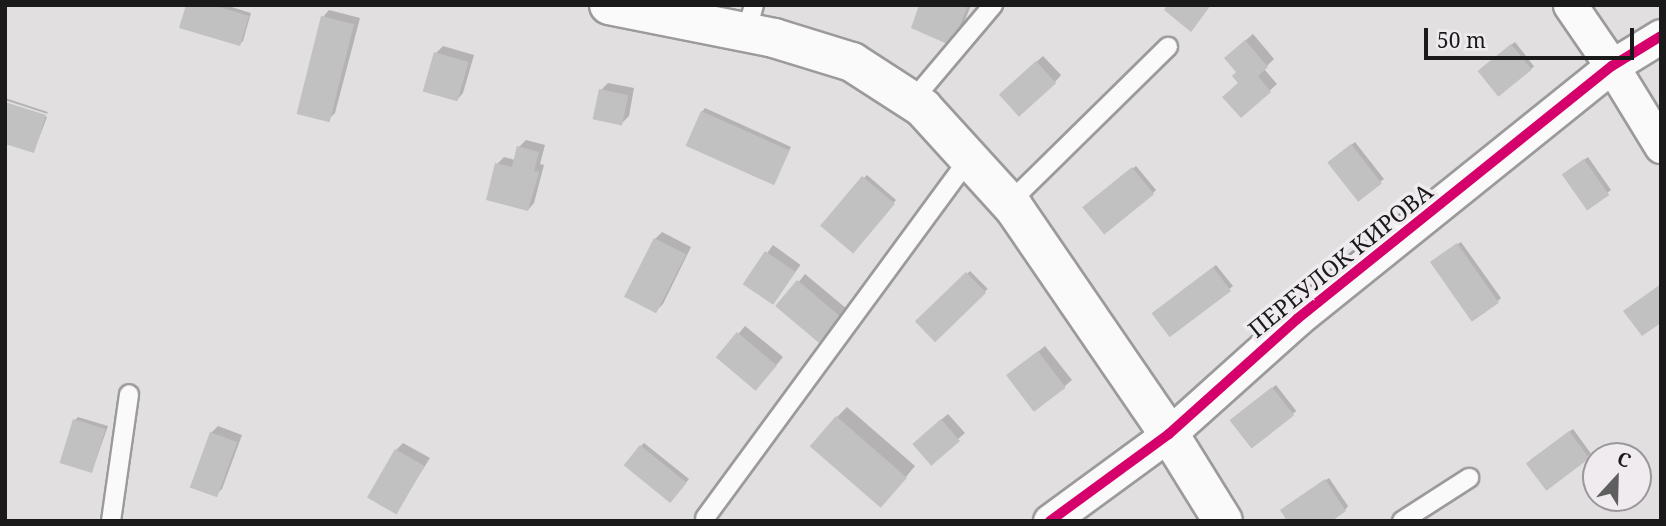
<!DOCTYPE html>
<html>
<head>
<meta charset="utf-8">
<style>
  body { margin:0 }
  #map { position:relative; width:1666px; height:526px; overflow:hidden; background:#e1dfe0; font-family:"Noto Serif",serif }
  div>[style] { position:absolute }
  .shadow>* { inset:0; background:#0003; transform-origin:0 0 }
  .building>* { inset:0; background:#c2c1c2; transform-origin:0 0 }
  .roads { filter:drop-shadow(2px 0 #9c9a9b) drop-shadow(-2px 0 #9c9a9b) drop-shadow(0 2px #9c9a9b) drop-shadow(0 -2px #9c9a9b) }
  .service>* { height:18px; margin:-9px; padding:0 9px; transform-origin:9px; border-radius:9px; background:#fafafa }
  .minor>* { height:33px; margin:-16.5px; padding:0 16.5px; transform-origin:16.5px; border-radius:16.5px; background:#fafafa }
  .primary>* { height:38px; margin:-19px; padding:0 19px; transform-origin:19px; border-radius:19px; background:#fafafa }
  .cycleway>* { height:10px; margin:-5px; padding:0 5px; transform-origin:5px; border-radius:5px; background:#d6006c }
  span { translate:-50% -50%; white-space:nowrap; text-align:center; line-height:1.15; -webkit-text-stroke:7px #efebee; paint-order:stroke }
  .street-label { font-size:23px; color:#1b1a1b }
  .frame { position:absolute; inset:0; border:7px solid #1b1a1b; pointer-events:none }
  .north { position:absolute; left:1582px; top:442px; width:70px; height:70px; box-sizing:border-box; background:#efebee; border:2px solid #9a979a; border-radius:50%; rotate:22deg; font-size:19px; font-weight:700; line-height:28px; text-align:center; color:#1b1a1b }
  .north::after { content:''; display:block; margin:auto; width:24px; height:32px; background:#605f60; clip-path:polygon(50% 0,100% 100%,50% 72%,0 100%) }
  .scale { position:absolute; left:1424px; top:28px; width:210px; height:32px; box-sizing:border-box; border:4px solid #1b1a1b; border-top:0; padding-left:9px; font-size:21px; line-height:24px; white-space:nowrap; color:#1b1a1b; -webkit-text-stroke:5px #efebee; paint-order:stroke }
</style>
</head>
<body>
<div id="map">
  <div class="shadow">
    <i style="clip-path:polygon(188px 5px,225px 5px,251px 13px,243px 41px,240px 44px)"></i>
    <i style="clip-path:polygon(920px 5px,971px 5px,958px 38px)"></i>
    <i style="clip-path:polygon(329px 10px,360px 18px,335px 113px,328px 120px,323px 17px)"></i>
    <i style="clip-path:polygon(1253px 34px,1274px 59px,1264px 69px,1277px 84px,1241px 116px,1240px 83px,1233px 51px)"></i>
    <i style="left:1515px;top:42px;width:31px;height:42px;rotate:52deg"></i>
    <i style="clip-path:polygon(443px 46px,474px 55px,463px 93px,457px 100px,436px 53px)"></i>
    <i style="clip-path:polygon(1043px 56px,1061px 75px,1055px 82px,1008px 88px)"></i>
    <i style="clip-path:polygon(608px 83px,634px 88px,629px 116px,622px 123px,601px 90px)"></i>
    <i style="left:5px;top:98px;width:45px;height:2px;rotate:18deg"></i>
    <i style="clip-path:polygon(5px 104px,47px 117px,34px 151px)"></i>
    <i style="clip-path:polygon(705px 108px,791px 147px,773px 183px,702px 112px)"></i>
    <i style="clip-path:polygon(526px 140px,545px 145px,540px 164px,544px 165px,534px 203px,528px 210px,497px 164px,504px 157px,515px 160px,519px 147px)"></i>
    <i style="clip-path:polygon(1355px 142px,1384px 179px,1358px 199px,1333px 159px)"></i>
    <i style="clip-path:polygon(1588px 157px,1611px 190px,1588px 208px,1567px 171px)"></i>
    <i style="clip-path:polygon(1136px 166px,1156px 190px,1153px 193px,1088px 205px)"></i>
    <i style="clip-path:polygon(867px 175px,896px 200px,857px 247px,864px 178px)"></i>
    <i style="clip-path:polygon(662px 232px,691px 247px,663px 304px,656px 311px,655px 239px)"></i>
    <i style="clip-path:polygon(1461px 242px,1501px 298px,1498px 301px,1435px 259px)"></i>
    <i style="left:773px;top:245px;width:34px;height:48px;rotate:36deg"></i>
    <i style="left:1216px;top:265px;width:27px;height:75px;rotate:51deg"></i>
    <i style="left:970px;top:271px;width:25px;height:73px;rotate:45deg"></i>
    <i style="clip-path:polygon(805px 274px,847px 309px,826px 336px,779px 307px)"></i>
    <i style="clip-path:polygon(745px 326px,783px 357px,763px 381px,719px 357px)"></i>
    <i style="clip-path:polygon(1045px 346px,1072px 380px,1036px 410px,1016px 370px)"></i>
    <i style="left:1276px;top:385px;width:33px;height:53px;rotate:52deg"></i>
    <i style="clip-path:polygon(847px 407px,915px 466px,891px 495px,837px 417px)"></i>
    <i style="clip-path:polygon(948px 414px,965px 433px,958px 439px,921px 437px)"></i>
    <i style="clip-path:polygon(78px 417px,108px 426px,92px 471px,75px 420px)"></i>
    <i style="clip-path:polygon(218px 426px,242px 435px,222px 489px,215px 496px,211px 433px)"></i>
    <i style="left:1573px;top:429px;width:31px;height:52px;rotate:54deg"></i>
    <i style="clip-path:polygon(403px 443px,430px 458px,396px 512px,396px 450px)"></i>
    <i style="clip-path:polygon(644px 443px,689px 479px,674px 497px,641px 446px)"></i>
    <i style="clip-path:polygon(1329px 478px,1348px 506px,1345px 510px,1329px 521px,1285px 507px)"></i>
  </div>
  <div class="building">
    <i style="clip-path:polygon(186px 5px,213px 5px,249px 16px,240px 46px,179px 28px)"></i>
    <i style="clip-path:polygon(919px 5px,968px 5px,952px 46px,911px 28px)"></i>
    <i style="clip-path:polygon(1167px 5px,1211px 5px,1191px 32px,1164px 10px)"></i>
    <i style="left:321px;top:16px;width:34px;height:101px;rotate:14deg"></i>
    <i style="clip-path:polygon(1245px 40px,1268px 67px,1258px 76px,1271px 92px,1241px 118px,1222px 97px,1238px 83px,1232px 76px,1236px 72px,1224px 58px)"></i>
    <i style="left:1511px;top:44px;width:33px;height:43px;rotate:51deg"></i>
    <i style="left:434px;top:52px;width:36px;height:41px;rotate:16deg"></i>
    <i style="left:1036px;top:61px;width:30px;height:50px;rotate:48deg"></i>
    <i style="left:599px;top:89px;width:30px;height:31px;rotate:12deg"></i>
    <i style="clip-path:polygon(5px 102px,46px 115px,34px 153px,5px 144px)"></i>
    <i style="left:701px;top:111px;width:97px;height:38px;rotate:24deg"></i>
    <i style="left:1351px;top:144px;width:50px;height:30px;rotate:52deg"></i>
    <i style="clip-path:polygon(517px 146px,539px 152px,534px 171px,539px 172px,528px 211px,486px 200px,495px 163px,512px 167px)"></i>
    <i style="left:1584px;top:159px;width:44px;height:27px;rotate:55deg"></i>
    <i style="left:1132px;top:167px;width:35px;height:64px;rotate:51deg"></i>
    <i style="left:862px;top:176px;width:43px;height:65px;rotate:40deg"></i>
    <i style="left:654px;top:238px;width:36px;height:66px;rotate:27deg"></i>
    <i style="left:1457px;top:243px;width:73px;height:33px;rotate:55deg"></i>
    <i style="left:765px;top:251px;width:37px;height:40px;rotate:34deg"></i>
    <i style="left:1213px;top:267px;width:30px;height:77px;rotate:53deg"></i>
    <i style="left:966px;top:272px;width:29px;height:71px;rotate:46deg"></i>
    <i style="left:797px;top:280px;width:57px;height:34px;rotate:40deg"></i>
    <i style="clip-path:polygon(1661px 284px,1661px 323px,1642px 336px,1623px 311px)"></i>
    <i style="left:737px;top:332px;width:52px;height:33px;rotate:40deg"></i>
    <i style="left:1038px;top:351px;width:46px;height:40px;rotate:53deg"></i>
    <i style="left:1272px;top:387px;width:36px;height:54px;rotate:52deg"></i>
    <i style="left:836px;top:416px;width:94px;height:40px;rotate:41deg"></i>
    <i style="left:73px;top:419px;width:34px;height:46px;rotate:17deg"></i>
    <i style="left:941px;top:419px;width:29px;height:38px;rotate:49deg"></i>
    <i style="left:1569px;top:431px;width:34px;height:54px;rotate:53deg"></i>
    <i style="left:210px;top:432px;width:29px;height:59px;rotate:20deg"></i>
    <i style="left:640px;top:445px;width:60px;height:26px;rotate:39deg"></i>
    <i style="left:395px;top:449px;width:34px;height:56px;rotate:30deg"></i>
    <i style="clip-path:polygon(1325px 479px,1346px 511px,1332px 521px,1287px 521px,1280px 510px)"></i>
  </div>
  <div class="roads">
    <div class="service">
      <i style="left:746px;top:33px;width:29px;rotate:-74deg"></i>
      <i style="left:912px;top:101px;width:126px;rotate:-49.8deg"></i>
      <i style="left:1009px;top:203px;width:223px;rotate:-44.5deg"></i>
      <i style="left:705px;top:518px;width:446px;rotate:-53.7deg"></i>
      <i style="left:111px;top:521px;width:128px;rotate:-81.9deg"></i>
      <i style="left:1402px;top:521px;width:80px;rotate:-32.7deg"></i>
    </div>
    <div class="minor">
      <i style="left:1570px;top:5px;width:74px;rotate:55.5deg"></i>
      <i style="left:1612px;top:66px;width:94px;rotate:58.5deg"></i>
      <i style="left:1050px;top:521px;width:147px;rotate:-36.2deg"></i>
      <i style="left:1169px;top:434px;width:172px;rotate:-41.9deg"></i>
      <i style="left:1297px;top:319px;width:404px;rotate:-38.8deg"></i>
      <i style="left:1612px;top:66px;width:57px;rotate:-31.5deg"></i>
    </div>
    <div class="primary">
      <i style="left:609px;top:5px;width:168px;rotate:11.3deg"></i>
      <i style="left:774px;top:38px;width:82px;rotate:17.1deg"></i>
      <i style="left:852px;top:62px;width:85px;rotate:32.9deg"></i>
      <i style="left:923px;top:108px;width:135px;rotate:47.7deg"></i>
      <i style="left:1014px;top:208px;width:274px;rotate:55.6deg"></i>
      <i style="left:1169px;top:434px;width:102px;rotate:58.2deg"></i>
    </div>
  </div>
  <div class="cycleway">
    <i style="left:1050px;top:521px;width:147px;rotate:-36.2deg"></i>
    <i style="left:1169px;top:434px;width:172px;rotate:-41.9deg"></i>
    <i style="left:1297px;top:319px;width:404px;rotate:-38.8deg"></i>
    <i style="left:1612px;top:66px;width:57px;rotate:-31.5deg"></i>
  </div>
  <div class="street-label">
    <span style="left:1340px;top:260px;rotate:-39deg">ПЕРЕУЛОК КИРОВА</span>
  </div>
  <div class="frame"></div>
  <div class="north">С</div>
  <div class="scale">50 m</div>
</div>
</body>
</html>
